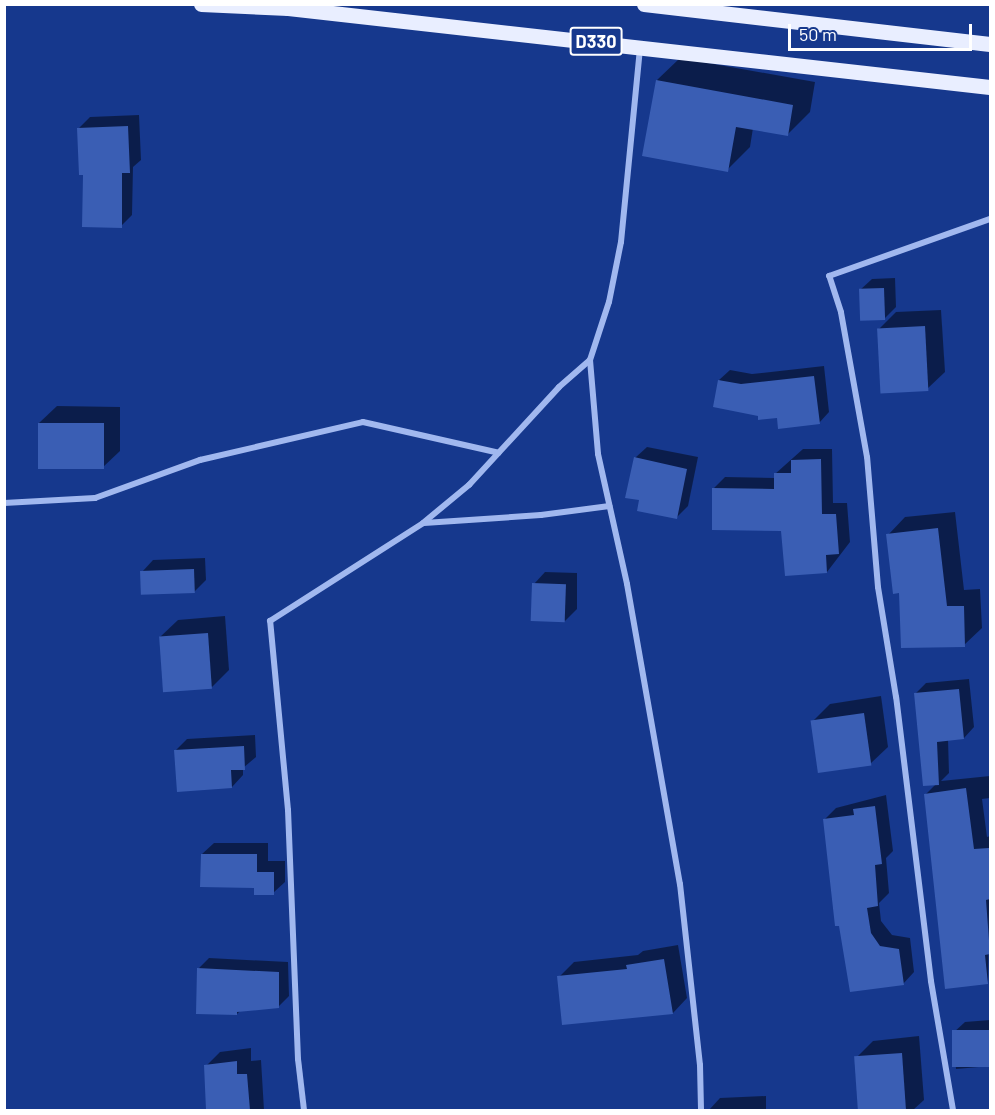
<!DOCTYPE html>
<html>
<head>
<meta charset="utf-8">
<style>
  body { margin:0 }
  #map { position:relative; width:995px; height:1115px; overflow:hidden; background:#16388d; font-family:Barlow,sans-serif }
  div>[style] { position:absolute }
  .shadow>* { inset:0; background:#0007 }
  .building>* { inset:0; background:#3a5eb4; transform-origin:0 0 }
  .street>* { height:6px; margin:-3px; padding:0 3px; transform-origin:3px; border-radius:3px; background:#a1b8ef }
  .primary>* { height:15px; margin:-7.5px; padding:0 7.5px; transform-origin:7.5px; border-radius:7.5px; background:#e9eeff }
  span { translate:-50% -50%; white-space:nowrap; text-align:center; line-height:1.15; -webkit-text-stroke:5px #16388d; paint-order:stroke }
  .shield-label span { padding:2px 4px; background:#16388d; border:2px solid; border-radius:4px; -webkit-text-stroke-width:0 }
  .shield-label { font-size:18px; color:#fff; font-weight:700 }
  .frame { position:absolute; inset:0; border:6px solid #fff; pointer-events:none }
  .scale { position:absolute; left:788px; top:24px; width:184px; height:27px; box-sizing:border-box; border:3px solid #fff; border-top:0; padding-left:8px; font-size:18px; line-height:21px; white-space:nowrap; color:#fff; -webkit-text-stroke:4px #16388d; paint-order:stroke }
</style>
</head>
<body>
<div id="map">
  <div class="shadow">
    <i style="clip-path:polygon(680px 58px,815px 82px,810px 112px,787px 135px,753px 128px,750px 147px,727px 170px,657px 80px)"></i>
    <i style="clip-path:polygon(139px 115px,141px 160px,133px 167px,132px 215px,121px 226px,79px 128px,90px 117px)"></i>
    <i style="clip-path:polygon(895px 278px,896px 307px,885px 318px,860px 290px,872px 279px)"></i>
    <i style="clip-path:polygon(941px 310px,945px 372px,927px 389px,879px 329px,896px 312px)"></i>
    <i style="clip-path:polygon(824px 366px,829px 412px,819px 423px,778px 416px,719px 380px,730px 370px,752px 374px)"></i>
    <i style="clip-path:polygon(57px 406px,120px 407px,120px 451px,102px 468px,39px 423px)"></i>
    <i style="clip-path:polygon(647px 447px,698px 457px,688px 506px,677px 517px,641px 499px,635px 458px)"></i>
    <i style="clip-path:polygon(803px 449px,832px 449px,833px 503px,847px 503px,850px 542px,827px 572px,783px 530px,714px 488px,725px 477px,775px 478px,775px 474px)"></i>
    <i style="clip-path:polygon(955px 512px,964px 590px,980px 589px,982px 628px,964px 645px,900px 592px,888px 535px,905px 517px)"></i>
    <i style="clip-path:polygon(205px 558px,206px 580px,194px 592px,142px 572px,153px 560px)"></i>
    <i style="clip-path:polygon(545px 572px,577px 573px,577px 609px,565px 621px,534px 584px)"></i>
    <i style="clip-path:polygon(225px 616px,229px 670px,212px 687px,160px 637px,178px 620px)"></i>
    <i style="clip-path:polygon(969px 679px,974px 727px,964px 738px,948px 739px,949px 773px,941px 781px,990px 776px,990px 798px,982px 799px,987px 837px,990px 836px,988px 983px,926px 794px,936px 784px,915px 694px,926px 683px)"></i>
    <i style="clip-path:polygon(881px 696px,888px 747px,870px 764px,812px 722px,830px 704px)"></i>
    <i style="clip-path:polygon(255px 735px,256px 757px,243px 768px,243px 775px,232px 787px,175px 751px,187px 739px)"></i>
    <i style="clip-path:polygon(886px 795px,893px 851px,886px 858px,889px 893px,879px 903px,881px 921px,892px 935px,910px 938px,914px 972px,903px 984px,851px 990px,825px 819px,836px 808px)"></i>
    <i style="clip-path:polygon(214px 843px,268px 843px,268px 861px,285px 861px,285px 882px,273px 893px,256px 886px,202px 854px)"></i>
    <i style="clip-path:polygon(678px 945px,687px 998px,673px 1013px,559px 977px,574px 962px,638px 955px,643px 951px)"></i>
    <i style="clip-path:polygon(209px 958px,288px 962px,289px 996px,279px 1006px,241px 1010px,237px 1014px,198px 969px)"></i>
    <i style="clip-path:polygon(990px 1020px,990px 1066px,956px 1069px,953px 1033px,965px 1022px)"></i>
    <i style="clip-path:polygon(919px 1036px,924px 1100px,913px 1110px,860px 1110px,856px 1058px,873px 1041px)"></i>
    <i style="clip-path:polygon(251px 1048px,251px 1061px,261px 1060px,264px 1110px,207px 1110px,206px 1066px,220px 1052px)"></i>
    <i style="clip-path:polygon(766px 1096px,766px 1110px,709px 1110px,720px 1098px)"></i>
  </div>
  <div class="building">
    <i style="clip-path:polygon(656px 80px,793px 105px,788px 136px,736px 127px,728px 172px,642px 156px)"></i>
    <i style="clip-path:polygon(128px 126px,130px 173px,122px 173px,122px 228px,82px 227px,83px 175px,79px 175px,77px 128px)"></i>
    <i style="left:884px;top:288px;width:32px;height:25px;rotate:88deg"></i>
    <i style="left:925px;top:326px;width:65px;height:48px;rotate:87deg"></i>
    <i style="clip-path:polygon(814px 376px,820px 424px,778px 429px,777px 418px,758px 420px,758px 416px,713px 407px,718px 380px,741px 384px)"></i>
    <i style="left:38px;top:423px;width:66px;height:46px"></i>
    <i style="clip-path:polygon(634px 457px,687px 469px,677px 519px,637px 511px,639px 500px,625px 498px)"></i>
    <i style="clip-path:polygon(821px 459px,822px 514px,836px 514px,839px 554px,826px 555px,827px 573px,785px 576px,781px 531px,712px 530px,712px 488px,774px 489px,774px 473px,791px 473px,791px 460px)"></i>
    <i style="clip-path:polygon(938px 528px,947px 606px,964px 606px,965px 647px,901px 648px,899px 593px,893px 594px,886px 534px)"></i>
    <i style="left:194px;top:569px;width:24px;height:54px;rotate:88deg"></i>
    <i style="left:532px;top:583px;width:34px;height:38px;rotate:2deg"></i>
    <i style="left:208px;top:633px;width:56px;height:49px;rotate:86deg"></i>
    <i style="clip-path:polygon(959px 689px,964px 739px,937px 742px,939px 785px,923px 786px,914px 693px)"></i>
    <i style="left:864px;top:713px;width:53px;height:54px;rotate:82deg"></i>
    <i style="clip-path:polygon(244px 746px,245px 770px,231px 770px,232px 788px,177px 792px,174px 750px)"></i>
    <i style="clip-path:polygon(966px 788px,974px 849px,989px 848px,990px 899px,986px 900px,990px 954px,985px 955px,988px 984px,945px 989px,924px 794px)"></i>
    <i style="clip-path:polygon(875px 806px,882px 864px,875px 865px,878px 906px,867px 908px,871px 933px,880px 946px,899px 949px,904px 985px,850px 992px,839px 926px,835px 926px,823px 819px,854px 815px,853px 809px)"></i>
    <i style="clip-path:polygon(201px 854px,257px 854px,257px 872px,274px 872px,274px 895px,254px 895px,254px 888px,200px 887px)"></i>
    <i style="clip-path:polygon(664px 959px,673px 1014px,562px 1025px,557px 976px,627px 969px,626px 965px)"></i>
    <i style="clip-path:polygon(197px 968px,279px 972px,279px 1008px,237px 1012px,237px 1015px,196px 1014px)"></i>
    <i style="left:990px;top:1030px;width:37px;height:38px;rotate:90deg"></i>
    <i style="left:902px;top:1053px;width:57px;height:48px;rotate:86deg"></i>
    <i style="clip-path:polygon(237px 1061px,237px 1074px,247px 1074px,250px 1110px,206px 1110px,204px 1065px)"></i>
  </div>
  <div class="street">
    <i style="left:590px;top:360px;width:94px;rotate:85.1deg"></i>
    <i style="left:598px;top:454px;width:133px;rotate:77.4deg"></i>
    <i style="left:627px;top:584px;width:305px;rotate:80deg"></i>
    <i style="left:680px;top:884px;width:182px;rotate:83.7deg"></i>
    <i style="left:700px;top:1065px;width:45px;rotate:88.7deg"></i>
    <i style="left:4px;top:503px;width:91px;rotate:-3.1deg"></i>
    <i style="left:95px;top:498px;width:112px;rotate:-19.9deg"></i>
    <i style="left:200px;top:460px;width:167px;rotate:-13.1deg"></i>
    <i style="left:363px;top:422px;width:139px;rotate:12.8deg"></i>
    <i style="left:424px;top:523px;width:117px;rotate:-3.9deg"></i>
    <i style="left:541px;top:515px;width:69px;rotate:-7.5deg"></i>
    <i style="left:304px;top:1110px;width:51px;rotate:-96.7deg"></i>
    <i style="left:298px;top:1059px;width:249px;rotate:-92.3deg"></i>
    <i style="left:288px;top:810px;width:190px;rotate:-95.4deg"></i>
    <i style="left:270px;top:621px;width:182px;rotate:-32.6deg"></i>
    <i style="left:423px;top:523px;width:60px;rotate:-39.6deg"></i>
    <i style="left:469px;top:485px;width:133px;rotate:-47.4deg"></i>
    <i style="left:559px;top:387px;width:41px;rotate:-41.1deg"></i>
    <i style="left:590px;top:360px;width:61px;rotate:-71.9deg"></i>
    <i style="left:609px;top:302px;width:61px;rotate:-78.7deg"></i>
    <i style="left:621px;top:242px;width:195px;rotate:-84.4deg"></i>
    <i style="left:953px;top:1110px;width:131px;rotate:-99.7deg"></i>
    <i style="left:931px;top:981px;width:286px;rotate:-97deg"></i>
    <i style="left:896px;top:697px;width:111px;rotate:-99.3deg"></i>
    <i style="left:878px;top:587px;width:130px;rotate:-94.8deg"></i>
    <i style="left:867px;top:457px;width:147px;rotate:-100.2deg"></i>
    <i style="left:841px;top:312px;width:38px;rotate:-108deg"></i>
    <i style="left:829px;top:276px;width:171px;rotate:-19.5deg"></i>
  </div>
  <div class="primary">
    <i style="left:201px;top:4px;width:87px;rotate:2.6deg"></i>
    <i style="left:288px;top:8px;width:706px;rotate:6.42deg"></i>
    <i style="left:644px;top:4px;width:348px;rotate:6.6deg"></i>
  </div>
  <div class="shield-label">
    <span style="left:596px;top:41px">D330</span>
  </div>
  <div class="frame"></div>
  <div class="scale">50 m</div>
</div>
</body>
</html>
